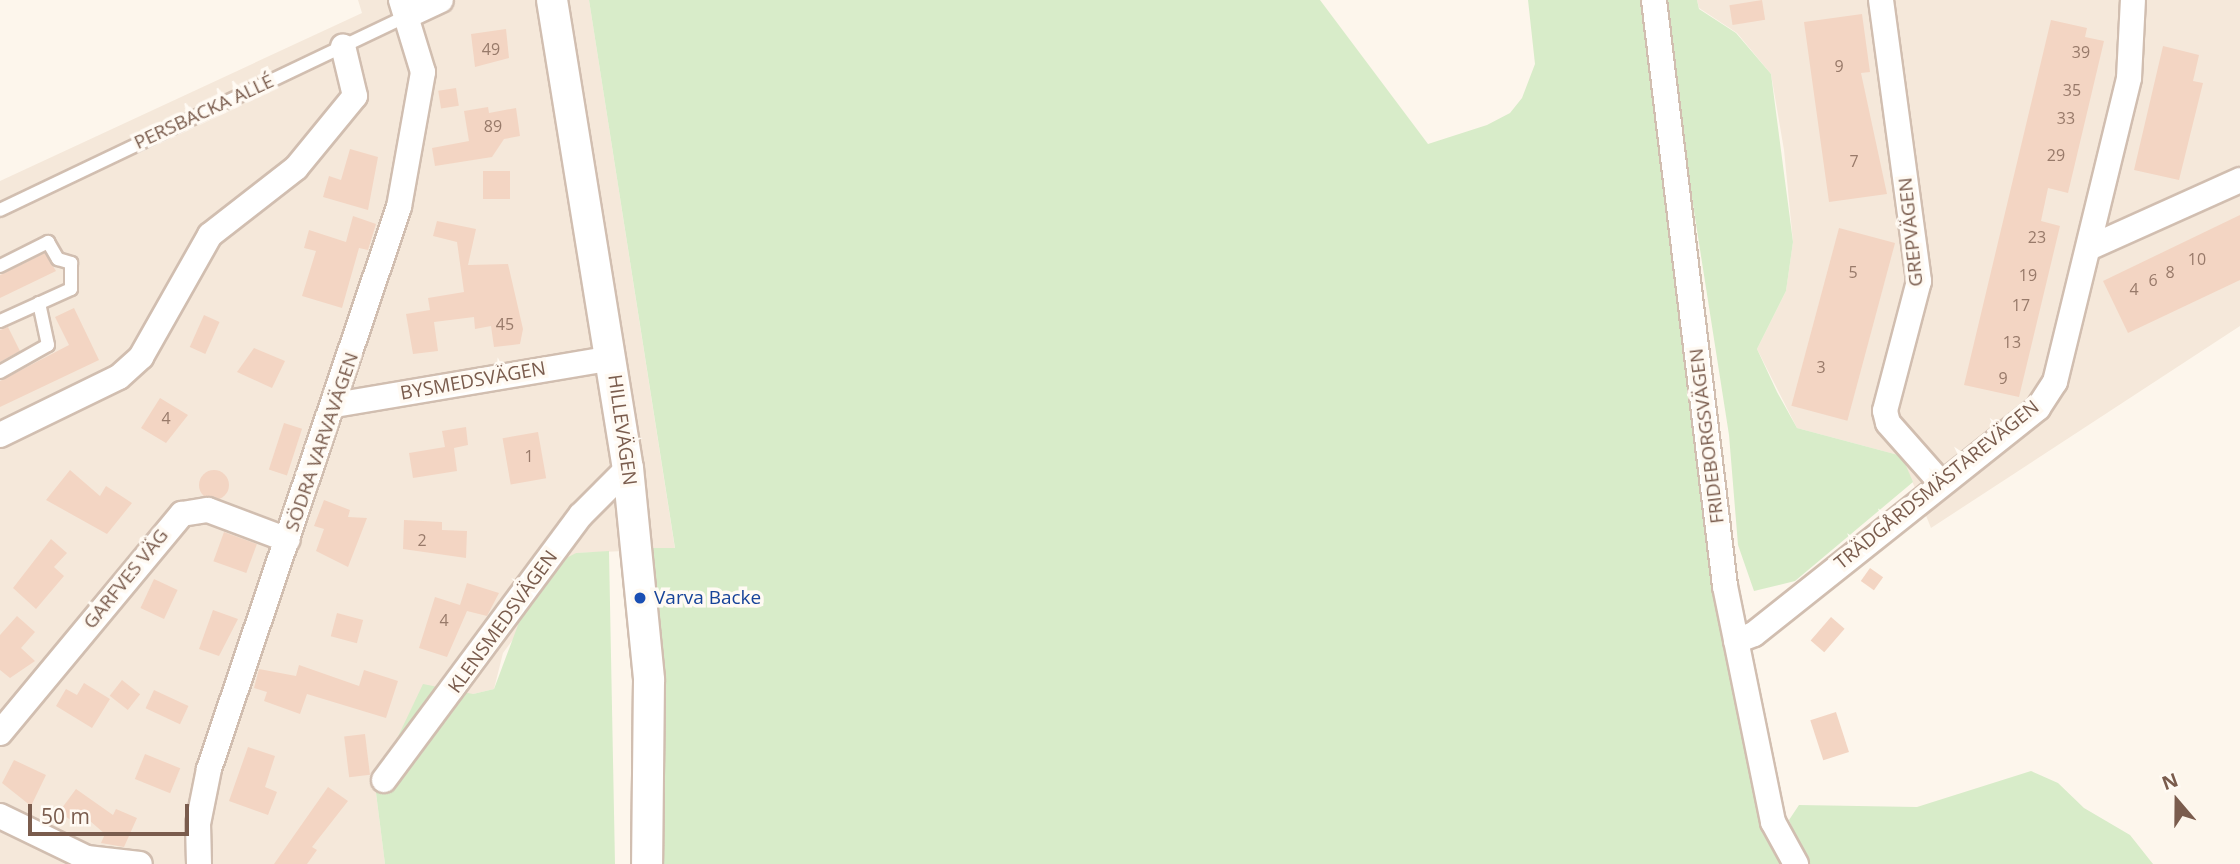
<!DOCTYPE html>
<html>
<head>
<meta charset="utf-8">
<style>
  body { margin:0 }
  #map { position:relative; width:2240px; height:864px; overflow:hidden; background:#fdf6ec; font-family:"Open Sans",sans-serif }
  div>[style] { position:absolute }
  .residential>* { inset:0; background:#f5e8da }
  .green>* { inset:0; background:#d8ecc9 }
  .building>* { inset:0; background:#f3d5c3; transform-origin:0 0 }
  .round { border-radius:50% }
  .roads { filter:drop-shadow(2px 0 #d1beb0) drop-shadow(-2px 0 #d1beb0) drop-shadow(0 2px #d1beb0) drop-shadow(0 -2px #d1beb0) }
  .service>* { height:12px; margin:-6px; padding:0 6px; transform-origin:6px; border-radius:6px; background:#fff }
  .minor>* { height:24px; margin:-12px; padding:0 12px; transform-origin:12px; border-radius:12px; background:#fff }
  .tertiary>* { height:30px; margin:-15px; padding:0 15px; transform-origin:15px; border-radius:15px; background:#fff }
  .dots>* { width:19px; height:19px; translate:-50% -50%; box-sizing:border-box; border:4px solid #fffaf3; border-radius:50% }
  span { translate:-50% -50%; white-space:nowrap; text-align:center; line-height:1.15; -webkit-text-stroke:7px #fffaf3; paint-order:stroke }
  .number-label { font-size:16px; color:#987a6a }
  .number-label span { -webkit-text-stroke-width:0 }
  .street-label { font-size:19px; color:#7a5c4d }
  .transit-label { font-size:19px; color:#164399 }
  .left { translate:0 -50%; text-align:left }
  .north { position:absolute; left:2142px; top:766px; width:70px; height:70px; -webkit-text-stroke:5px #fffaf3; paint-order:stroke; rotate:340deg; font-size:19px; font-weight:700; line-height:28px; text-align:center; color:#7a5c4d }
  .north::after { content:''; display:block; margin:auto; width:24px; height:32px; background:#7a5c4d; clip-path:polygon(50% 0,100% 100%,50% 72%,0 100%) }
  .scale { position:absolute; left:28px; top:804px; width:161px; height:32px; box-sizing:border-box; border:4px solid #7a5c4d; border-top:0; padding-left:9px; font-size:21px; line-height:24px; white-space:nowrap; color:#7a5c4d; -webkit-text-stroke:5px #fffaf3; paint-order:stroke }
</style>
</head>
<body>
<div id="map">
  <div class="residential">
    <i style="clip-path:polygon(358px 0,589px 0,675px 549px,576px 553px,503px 653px,494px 689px,473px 694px,375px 785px,385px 864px,0 864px,0 181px,362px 13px)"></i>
    <i style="clip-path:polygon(1697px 0,2240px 0,2240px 326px,1931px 528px,1902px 456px,1797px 428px,1757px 349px,1786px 291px,1793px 242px,1784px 150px,1771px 74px,1737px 33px,1699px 8px)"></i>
  </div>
  <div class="green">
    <i style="clip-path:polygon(589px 0,1320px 0,1428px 144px,1487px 125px,1510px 113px,1522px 98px,1535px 64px,1528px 0,1644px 0,1783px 864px,657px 864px,660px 656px,650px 548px,675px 548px)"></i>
    <i style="clip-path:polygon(1661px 0,1697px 0,1699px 9px,1736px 33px,1771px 74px,1793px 242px,1786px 291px,1757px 349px,1777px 392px,1797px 428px,1902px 456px,1913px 482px,1795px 581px,1754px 591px,1738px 545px,1729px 435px)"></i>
    <i style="clip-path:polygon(609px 551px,615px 864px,385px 864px,375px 785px,423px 684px,473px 694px,494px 689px,530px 593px,553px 565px,576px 553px)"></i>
    <i style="clip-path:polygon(2031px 771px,2058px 783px,2084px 808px,2130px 835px,2153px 864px,1808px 864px,1789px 820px,1799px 805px,1917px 807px)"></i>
  </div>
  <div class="building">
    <i style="left:1762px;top:0;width:20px;height:33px;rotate:81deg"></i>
    <i style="clip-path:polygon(1862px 14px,1870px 72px,1861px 73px,1887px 194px,1829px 202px,1804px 22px)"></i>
    <i style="clip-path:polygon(2051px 20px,2087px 28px,2085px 37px,2104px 41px,2068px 193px,2048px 188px,2041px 221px,2060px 226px,2019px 397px,1964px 385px)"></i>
    <i style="clip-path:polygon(506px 29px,509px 58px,475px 67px,471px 34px)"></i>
    <i style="clip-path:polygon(2163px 46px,2199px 55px,2193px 81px,2203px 83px,2179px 180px,2134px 170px)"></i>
    <i style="left:456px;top:88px;width:18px;height:18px;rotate:81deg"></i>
    <i style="clip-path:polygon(488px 107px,489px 113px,516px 108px,520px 136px,504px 139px,492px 157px,435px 166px,432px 148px,469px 141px,464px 111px)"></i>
    <i style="clip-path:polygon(350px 149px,378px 157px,368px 210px,323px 197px,329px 176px,341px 180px)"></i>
    <i style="left:510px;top:171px;width:28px;height:27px;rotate:90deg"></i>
    <i style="clip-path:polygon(2240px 215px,2240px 280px,2128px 333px,2103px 281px)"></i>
    <i style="clip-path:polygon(353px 216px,376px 224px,368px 250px,359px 248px,342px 308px,302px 296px,316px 251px,304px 248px,309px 230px,346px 242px)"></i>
    <i style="clip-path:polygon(437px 221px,476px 229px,468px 265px,508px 264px,523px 329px,520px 344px,494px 347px,491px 326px,475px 329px,474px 317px,434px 322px,438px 351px,413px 354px,406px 314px,430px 310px,428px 298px,464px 292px,457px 242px,433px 236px)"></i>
    <i style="left:1839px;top:228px;width:58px;height:184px;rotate:15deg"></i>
    <i style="clip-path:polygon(45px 253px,56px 271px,0 298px,0 275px)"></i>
    <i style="clip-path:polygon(74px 308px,99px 360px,0 407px,0 381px,69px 345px,55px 317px)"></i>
    <i style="left:204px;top:315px;width:17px;height:35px;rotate:24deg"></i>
    <i style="clip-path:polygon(8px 327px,20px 351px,0 362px,0 330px)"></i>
    <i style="clip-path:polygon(254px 348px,285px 361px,272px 388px,237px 372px)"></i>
    <i style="clip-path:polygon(160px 398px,188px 415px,166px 443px,141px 428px)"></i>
    <i style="left:284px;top:423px;width:19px;height:49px;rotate:18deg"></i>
    <i style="clip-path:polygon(466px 427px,468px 445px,454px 448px,457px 471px,413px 478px,409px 453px,445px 447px,442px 431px)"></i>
    <i style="left:538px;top:432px;width:47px;height:36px;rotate:80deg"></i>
    <i style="clip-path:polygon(70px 470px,100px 496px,106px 486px,132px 503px,107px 534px,46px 500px)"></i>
    <i class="round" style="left:199px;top:470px;width:30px;height:30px"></i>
    <i style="clip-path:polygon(324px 500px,350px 510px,348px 517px,367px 518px,348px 567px,316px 551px,324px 529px,314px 526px)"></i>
    <i style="clip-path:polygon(404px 520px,442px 522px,442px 530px,467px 531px,466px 558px,403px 549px)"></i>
    <i style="left:224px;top:532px;width:35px;height:31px;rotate:20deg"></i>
    <i style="clip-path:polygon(51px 539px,67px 553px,54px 567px,64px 576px,36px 609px,13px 588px)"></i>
    <i style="left:1870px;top:568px;width:16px;height:16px;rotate:35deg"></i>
    <i style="left:154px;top:579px;width:26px;height:32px;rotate:25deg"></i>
    <i style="clip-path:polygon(467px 583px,499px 593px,487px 616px,467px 611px,447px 657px,419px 648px,435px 597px,460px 605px)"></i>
    <i style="clip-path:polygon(213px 610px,238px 619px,219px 656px,199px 649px)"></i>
    <i style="left:337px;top:613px;width:27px;height:24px;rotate:15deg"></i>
    <i style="clip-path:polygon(17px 616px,35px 632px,21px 648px,35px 661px,10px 678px,0 670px,0 635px)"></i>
    <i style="left:1831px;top:617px;width:18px;height:31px;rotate:41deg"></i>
    <i style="clip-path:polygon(299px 665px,359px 686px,364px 670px,398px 681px,386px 718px,307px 694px,300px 714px,264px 701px,267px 692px,254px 688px,259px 669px,296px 676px)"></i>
    <i style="left:122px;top:680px;width:23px;height:20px;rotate:38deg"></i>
    <i style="clip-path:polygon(84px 683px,110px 699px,92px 728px,56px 706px,66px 689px,77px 695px)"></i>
    <i style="left:154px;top:690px;width:38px;height:20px;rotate:25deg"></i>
    <i style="left:1836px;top:712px;width:42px;height:27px;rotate:72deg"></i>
    <i style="left:365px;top:734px;width:41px;height:21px;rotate:83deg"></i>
    <i style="clip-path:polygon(248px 747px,275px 756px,265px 787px,277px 792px,268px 815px,229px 801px)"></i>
    <i style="left:145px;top:754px;width:38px;height:27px;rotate:22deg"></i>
    <i style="clip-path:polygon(14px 760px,46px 775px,31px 806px,2px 783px)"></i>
    <i style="clip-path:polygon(328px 787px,348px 801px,312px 847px,317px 850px,307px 864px,274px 864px)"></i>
    <i style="clip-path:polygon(76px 789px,113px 815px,116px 809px,137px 818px,124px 847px,101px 843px,105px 834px,82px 814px,75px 823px,59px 812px)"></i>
  </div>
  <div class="roads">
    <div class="service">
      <i style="left:0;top:210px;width:453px;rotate:-25.5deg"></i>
      <i style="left:0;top:266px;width:54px;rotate:-26.6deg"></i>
      <i style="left:48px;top:242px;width:20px;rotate:60deg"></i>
      <i style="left:58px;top:259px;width:14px;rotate:17deg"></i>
      <i style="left:71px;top:263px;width:26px;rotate:90deg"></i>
      <i style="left:71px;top:289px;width:78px;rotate:155.7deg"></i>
      <i style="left:0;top:372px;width:55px;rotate:-29.4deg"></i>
      <i style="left:48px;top:345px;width:43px;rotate:-102.1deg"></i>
    </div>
    <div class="minor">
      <i style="left:1654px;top:0;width:590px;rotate:83.09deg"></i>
      <i style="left:1725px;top:586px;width:241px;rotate:78.5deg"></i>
      <i style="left:1773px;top:822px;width:48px;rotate:61.3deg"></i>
      <i style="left:1881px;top:0;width:284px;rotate:82.3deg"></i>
      <i style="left:1919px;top:281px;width:134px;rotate:104.7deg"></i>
      <i style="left:1885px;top:411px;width:12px;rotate:76deg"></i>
      <i style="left:1888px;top:423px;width:80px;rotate:48.5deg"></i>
      <i style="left:409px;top:15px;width:35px;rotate:-25deg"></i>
      <i style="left:2089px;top:248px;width:166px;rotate:-24.2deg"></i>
      <i style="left:335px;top:405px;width:281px;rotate:-9.6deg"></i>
      <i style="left:0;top:435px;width:132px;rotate:-26deg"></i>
      <i style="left:119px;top:377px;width:30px;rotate:-42deg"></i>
      <i style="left:141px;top:357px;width:140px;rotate:-60.5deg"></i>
      <i style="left:210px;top:235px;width:109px;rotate:-37.9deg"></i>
      <i style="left:296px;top:168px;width:93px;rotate:-50.7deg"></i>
      <i style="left:355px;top:96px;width:51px;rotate:-103.5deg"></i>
      <i style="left:1736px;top:641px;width:19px;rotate:-21deg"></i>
      <i style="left:1754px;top:634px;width:363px;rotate:-38.5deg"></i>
      <i style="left:2038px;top:408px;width:31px;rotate:-57deg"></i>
      <i style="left:2055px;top:382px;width:313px;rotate:-76.3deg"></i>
      <i style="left:2129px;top:78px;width:78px;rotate:-87.1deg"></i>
      <i style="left:0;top:733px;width:285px;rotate:-50.3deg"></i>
      <i style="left:182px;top:514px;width:26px;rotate:-9deg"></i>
      <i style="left:208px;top:510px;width:85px;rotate:20.6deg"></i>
      <i style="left:384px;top:780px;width:330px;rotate:-53.4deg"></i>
      <i style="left:581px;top:515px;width:66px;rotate:-45deg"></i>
      <i style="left:0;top:816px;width:97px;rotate:25.8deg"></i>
      <i style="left:87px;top:858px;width:53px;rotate:6.5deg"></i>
      <i style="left:199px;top:864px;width:40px;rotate:-91.4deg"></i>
      <i style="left:198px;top:824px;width:56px;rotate:-78.7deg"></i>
      <i style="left:209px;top:769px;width:593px;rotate:-71.32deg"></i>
      <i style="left:399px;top:207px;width:137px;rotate:-79.9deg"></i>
      <i style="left:423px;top:72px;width:75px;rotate:-107deg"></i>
    </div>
    <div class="tertiary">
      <i style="left:552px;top:0;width:474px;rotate:80.8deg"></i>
      <i style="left:628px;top:468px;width:213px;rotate:84.3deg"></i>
      <i style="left:649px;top:680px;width:184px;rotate:90.6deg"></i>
    </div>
  </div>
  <div class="dots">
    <i style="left:640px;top:598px;background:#1a4fb4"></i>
  </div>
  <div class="number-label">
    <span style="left:491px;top:49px">49</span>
    <span style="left:2081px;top:52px">39</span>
    <span style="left:1839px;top:66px">9</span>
    <span style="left:2072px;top:90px">35</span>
    <span style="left:2066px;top:118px">33</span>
    <span style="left:493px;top:126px">89</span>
    <span style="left:2056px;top:155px">29</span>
    <span style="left:1854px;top:161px">7</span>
    <span style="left:2037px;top:237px">23</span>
    <span style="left:2197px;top:259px">10</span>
    <span style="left:1853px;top:272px">5</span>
    <span style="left:2170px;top:272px">8</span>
    <span style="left:2028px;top:275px">19</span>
    <span style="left:2153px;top:280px">6</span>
    <span style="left:2134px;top:289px">4</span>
    <span style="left:2021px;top:305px">17</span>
    <span style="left:505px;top:324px">45</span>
    <span style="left:2012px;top:342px">13</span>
    <span style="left:1821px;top:367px">3</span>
    <span style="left:2003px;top:378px">9</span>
    <span style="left:166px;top:418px">4</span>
    <span style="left:529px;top:456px">1</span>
    <span style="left:422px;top:540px">2</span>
    <span style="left:444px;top:620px">4</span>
  </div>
  <div class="street-label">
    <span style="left:204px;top:112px;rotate:-25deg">PERSBACKA ALLÉ</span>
    <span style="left:1911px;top:232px;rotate:-96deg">GREPVÄGEN</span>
    <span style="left:473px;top:381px;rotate:-10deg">BYSMEDSVÄGEN</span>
    <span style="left:622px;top:430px;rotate:82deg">HILLEVÄGEN</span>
    <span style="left:1707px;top:436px;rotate:-97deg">FRIDEBORGSVÄGEN</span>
    <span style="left:322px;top:442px;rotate:-71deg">SÖDRA VARVAVÄGEN</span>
    <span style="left:1937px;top:485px;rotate:-39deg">TRÄDGÅRDSMÄSTAREVÄGEN</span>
    <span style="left:126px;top:579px;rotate:-51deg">GARFVES VÄG</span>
    <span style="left:503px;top:622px;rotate:-54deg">KLENSMEDSVÄGEN</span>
  </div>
  <div class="transit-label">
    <span class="left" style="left:654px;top:598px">Varva Backe</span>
  </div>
  <div class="north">N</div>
  <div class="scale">50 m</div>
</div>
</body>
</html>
